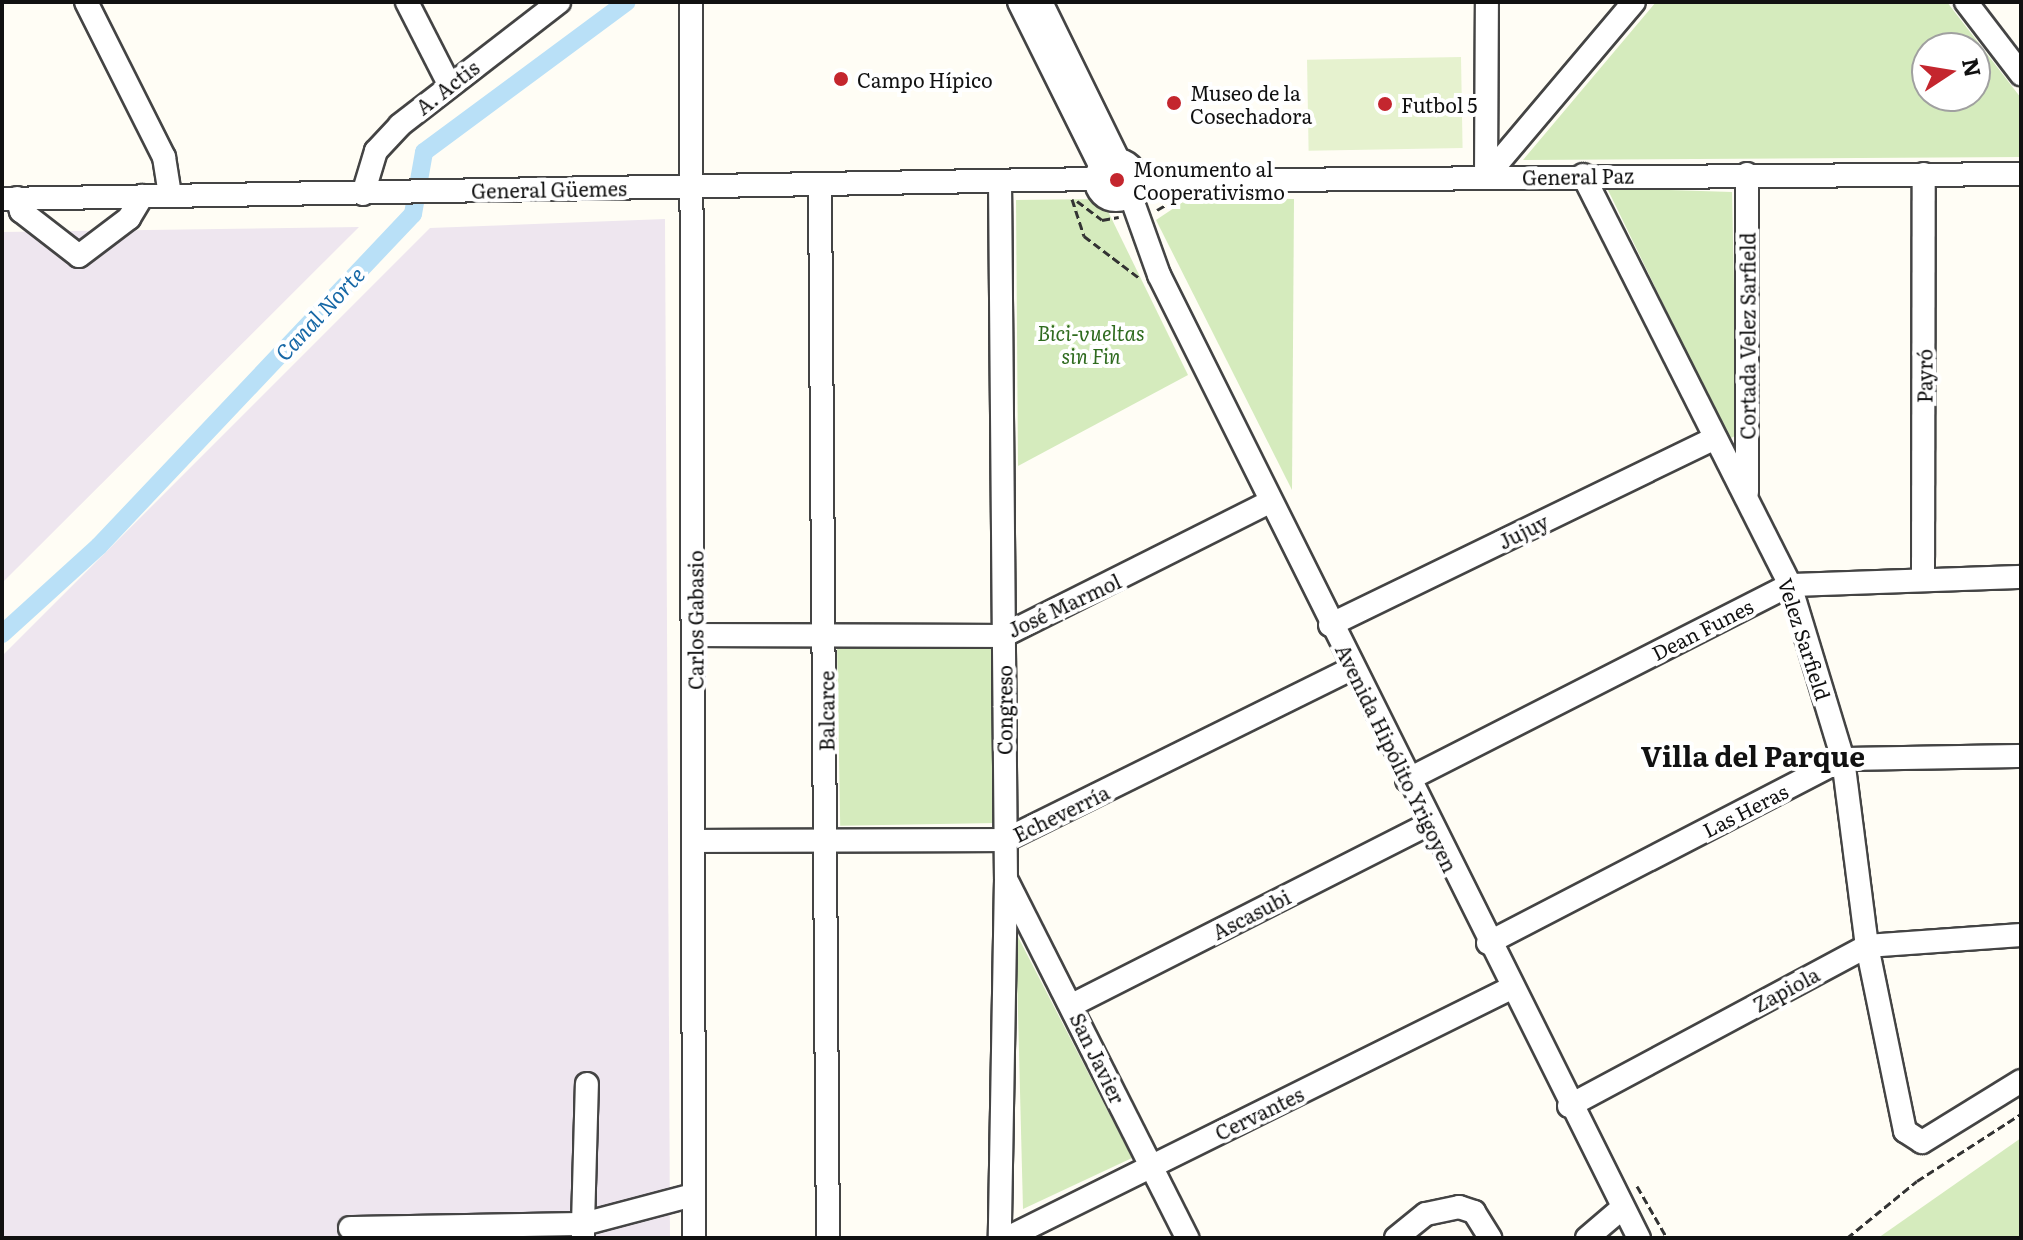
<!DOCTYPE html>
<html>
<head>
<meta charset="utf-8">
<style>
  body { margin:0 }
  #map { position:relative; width:2023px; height:1240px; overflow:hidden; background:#fffdf5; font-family:Literata,serif }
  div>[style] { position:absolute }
  .industrial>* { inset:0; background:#eee6ef }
  .green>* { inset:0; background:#d5ebbd; transform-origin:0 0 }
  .pitch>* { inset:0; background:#e6f2cf; transform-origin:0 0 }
  .canal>* { height:18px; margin:-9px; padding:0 9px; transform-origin:9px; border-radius:9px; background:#b9e0f7 }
  .path>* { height:3px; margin-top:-1.5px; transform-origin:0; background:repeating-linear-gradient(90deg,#333 0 8px,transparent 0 12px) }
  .roads { filter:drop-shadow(2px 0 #444) drop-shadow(-2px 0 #444) drop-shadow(0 2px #444) drop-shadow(0 -2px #444) }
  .minor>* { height:22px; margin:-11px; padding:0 11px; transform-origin:11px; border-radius:11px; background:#fff }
  .minor>.ring { margin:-11px; padding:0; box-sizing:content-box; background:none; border:22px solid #fff; border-radius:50% }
  .dots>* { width:22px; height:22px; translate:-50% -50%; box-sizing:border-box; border:4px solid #fff; border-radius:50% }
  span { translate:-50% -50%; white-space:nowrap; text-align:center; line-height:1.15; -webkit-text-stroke:8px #fff; paint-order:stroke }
  .poi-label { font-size:20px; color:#111 }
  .left { translate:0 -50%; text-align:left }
  .street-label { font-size:20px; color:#111 }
  .park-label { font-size:20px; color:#2f6b1f; font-style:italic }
  .water-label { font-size:22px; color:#1768a6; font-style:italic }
  .district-label { font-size:28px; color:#111; font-weight:700 }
  .frame { position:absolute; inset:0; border:4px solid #111; pointer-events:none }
  .north { position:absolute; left:1911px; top:32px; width:80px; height:80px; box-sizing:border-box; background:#fff; border:2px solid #a0a0a0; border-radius:50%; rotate:78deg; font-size:22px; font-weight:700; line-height:32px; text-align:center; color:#111 }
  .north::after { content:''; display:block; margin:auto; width:28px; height:36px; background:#c4262e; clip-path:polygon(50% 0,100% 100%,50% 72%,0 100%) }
</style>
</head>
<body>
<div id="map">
  <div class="industrial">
    <i style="clip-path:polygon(665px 219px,670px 1238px,2px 1238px,2px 656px,430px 228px)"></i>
    <i style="clip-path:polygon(359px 227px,2px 583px,2px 232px)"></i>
  </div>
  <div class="green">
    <i style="clip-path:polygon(evenodd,1656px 2px,1947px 2px,2021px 98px,2021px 157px,1523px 160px,1656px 2px,1927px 48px,1975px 48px,1975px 96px,1927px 96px,1927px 48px)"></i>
    <i style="clip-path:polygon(1607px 188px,1732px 192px,1737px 435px,1729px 439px)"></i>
    <i style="clip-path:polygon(1189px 198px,1294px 199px,1292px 490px,1156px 220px)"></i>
    <i style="clip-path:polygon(1102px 199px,1188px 375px,1018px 466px,1016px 200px)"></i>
    <i style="left:993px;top:641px;width:182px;height:156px;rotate:89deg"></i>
    <i style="clip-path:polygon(1016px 933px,1132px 1158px,1023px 1209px)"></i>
    <i style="clip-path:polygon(2021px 1138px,2021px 1238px,1878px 1238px)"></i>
  </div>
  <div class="pitch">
    <i style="left:1461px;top:57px;width:91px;height:154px;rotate:89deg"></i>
  </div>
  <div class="canal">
    <i style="left:2px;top:634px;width:131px;rotate:-42.2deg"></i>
    <i style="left:99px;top:546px;width:457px;rotate:-46.6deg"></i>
    <i style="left:413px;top:214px;width:63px;rotate:-79.9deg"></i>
    <i style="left:424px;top:152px;width:252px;rotate:-36.5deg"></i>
  </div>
  <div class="path">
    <i style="left:1072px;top:199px;width:39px;rotate:72deg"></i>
    <i style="left:1084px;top:236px;width:68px;rotate:37.2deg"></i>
    <i style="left:1077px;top:201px;width:31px;rotate:37deg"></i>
    <i style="left:1102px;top:220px;width:17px;rotate:-10deg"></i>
    <i style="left:1157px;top:210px;width:16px;rotate:-30deg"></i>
    <i style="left:1637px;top:1186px;width:60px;rotate:60deg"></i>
    <i style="left:1847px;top:1238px;width:90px;rotate:-39.2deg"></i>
    <i style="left:1917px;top:1181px;width:124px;rotate:-32.8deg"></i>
  </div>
  <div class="roads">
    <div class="minor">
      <i style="left:86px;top:2px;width:174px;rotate:63.3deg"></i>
      <i style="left:164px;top:157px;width:38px;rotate:81deg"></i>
      <i style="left:407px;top:2px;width:92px;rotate:62.9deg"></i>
      <i style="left:691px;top:2px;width:1236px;rotate:89.86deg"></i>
      <i style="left:1019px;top:2px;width:184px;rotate:63.6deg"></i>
      <i style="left:1041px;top:2px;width:177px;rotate:63.9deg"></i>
      <i style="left:1966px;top:2px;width:91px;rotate:52.6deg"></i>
      <i class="ring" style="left:1096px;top:160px;width:18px;height:18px"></i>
      <i style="left:1583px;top:175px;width:459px;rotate:63.2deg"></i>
      <i style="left:1790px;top:585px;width:182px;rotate:73.1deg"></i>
      <i style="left:1843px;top:759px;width:189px;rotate:82.7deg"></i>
      <i style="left:1867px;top:946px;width:189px;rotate:78.4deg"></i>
      <i style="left:1905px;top:1131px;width:20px;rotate:33deg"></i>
      <i style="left:1922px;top:1142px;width:116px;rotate:-31.6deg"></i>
      <i style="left:1486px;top:177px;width:229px;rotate:-49.8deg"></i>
      <i style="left:1486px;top:177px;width:175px;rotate:-89.7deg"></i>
      <i style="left:1000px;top:181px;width:698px;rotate:89.51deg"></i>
      <i style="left:1006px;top:879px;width:359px;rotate:91deg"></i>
      <i style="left:1136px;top:181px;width:885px;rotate:-0.45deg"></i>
      <i style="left:820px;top:184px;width:1054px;rotate:89.57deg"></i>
      <i style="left:363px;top:194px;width:45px;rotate:-73.2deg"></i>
      <i style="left:376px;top:151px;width:35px;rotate:-47deg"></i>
      <i style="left:400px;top:125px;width:201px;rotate:-37.7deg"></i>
      <i style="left:1130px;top:194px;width:86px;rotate:70.3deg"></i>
      <i style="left:1159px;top:275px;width:1076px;rotate:63.51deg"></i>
      <i style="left:17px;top:198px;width:14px;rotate:73deg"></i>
      <i style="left:21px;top:211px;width:73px;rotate:37.8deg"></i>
      <i style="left:79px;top:256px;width:63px;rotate:-37.2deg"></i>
      <i style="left:129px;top:218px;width:26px;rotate:-59deg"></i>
      <i style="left:2px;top:199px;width:1094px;rotate:-1.05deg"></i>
      <i style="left:1747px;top:492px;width:318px;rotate:-90deg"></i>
      <i style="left:1923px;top:578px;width:404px;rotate:-89.9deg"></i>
      <i style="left:1330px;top:625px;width:428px;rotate:-25.9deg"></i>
      <i style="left:695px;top:635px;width:308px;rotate:0.2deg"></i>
      <i style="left:1003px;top:636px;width:299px;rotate:-26.7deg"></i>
      <i style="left:1407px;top:780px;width:430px;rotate:-27deg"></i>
      <i style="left:1790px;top:585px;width:231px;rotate:-2deg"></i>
      <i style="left:695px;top:841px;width:310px;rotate:-0.2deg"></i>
      <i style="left:1005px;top:840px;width:388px;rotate:-26.3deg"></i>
      <i style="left:1008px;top:883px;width:398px;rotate:63.2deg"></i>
      <i style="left:1488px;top:943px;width:400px;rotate:-27.4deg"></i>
      <i style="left:1843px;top:759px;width:178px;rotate:-1deg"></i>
      <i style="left:1072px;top:1005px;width:400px;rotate:-26.9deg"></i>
      <i style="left:1569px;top:1106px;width:338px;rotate:-28.2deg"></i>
      <i style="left:1867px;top:946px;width:154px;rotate:-4.1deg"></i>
      <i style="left:350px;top:1228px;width:233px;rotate:-1deg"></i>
      <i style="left:583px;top:1224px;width:140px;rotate:-88.4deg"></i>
      <i style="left:583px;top:1237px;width:13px;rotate:-90deg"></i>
      <i style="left:583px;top:1224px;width:114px;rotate:-14.8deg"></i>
      <i style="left:1007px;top:1238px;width:563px;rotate:-26.38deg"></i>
      <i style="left:1396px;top:1238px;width:38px;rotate:-39deg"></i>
      <i style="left:1426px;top:1214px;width:34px;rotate:-12deg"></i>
      <i style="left:1459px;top:1207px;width:16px;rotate:18deg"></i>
      <i style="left:1474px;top:1212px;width:31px;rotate:58deg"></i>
      <i style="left:1587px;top:1238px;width:45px;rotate:-40.5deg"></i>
    </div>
  </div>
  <div class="dots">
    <i style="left:841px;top:79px;background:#c4262e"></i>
    <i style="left:1174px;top:103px;background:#c4262e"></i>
    <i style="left:1385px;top:104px;background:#c4262e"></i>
    <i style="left:1117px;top:180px;background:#c4262e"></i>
  </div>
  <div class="poi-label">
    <span class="left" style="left:857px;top:79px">Campo Hípico</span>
    <span class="left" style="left:1190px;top:104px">Museo de la<br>Cosechadora</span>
    <span class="left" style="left:1401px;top:104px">Futbol 5</span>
    <span class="left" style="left:1133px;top:180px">Monumento al<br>Cooperativismo</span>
  </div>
  <div class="street-label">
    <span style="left:447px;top:87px;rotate:-38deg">A. Actis</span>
    <span style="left:1578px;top:176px;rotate:-1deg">General Paz</span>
    <span style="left:549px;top:189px;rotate:-1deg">General Güemes</span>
    <span style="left:1747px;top:336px;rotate:-90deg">Cortada Velez Sarfield</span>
    <span style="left:1924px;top:376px;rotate:-90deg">Payró</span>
    <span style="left:1523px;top:531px;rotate:-26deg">Jujuy</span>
    <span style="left:1064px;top:605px;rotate:-25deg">José Marmol</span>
    <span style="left:695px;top:620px;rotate:-90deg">Carlos Gabasio</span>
    <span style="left:1702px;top:629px;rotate:-27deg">Dean Funes</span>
    <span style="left:1805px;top:639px;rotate:72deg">Velez Sarfield</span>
    <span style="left:1004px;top:710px;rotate:-90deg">Congreso</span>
    <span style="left:826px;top:711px;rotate:-90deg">Balcarce</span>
    <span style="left:1397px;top:758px;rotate:64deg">Avenida Hipólito Yrigoyen</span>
    <span style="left:1745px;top:810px;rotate:-27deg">Las Heras</span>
    <span style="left:1061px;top:813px;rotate:-26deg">Echeverría</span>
    <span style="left:1251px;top:914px;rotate:-27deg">Ascasubi</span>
    <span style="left:1786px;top:989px;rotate:-28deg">Zapiola</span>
    <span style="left:1098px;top:1058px;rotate:64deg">San Javier</span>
    <span style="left:1259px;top:1113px;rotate:-26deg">Cervantes</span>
  </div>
  <div class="park-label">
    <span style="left:1091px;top:344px">Bici-vueltas<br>sin Fin</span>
  </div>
  <div class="water-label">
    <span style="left:319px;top:313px;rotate:-47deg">Canal Norte</span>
  </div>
  <div class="district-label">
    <span style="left:1753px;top:755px">Villa del Parque</span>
  </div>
  <div class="frame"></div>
  <div class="north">N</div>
</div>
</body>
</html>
